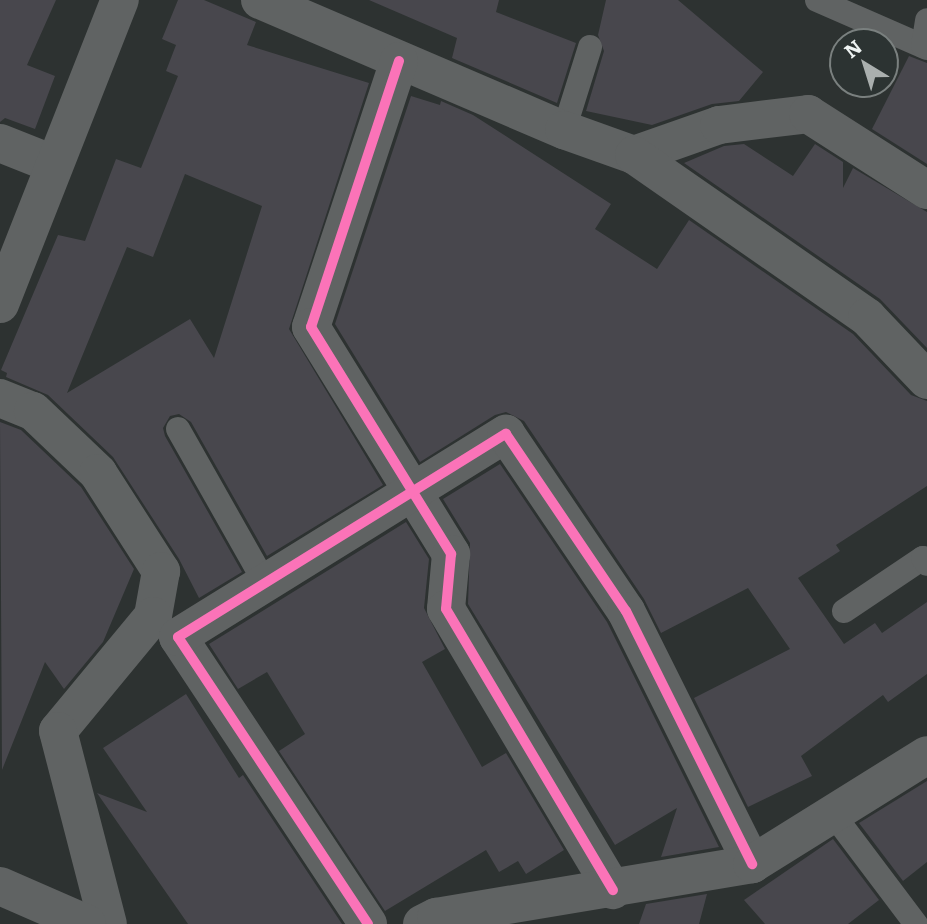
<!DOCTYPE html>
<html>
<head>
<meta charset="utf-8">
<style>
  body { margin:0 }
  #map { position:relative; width:927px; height:924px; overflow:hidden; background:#2d3231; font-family:Literata,serif }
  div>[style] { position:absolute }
  .building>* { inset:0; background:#48474d }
  .lane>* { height:24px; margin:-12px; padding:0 12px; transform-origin:12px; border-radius:12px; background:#606363 }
  .street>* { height:38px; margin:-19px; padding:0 19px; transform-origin:19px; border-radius:19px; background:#606363 }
  .cycleway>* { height:10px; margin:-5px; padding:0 5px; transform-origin:5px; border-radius:5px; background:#fb73b8 }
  span { translate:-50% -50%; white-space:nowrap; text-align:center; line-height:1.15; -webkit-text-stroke:5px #2c3332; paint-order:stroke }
  .north { position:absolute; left:829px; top:28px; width:70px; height:70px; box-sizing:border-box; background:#2c3332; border:2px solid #7a807f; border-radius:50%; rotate:322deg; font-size:19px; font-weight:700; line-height:28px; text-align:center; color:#eef3f2 }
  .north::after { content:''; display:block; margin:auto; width:24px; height:32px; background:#aaafae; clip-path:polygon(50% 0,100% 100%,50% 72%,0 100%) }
</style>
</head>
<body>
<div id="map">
  <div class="building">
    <i style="clip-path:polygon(0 0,56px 0,27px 65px,55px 76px,35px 129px,5px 118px,0 122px)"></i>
    <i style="clip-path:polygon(evenodd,178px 0,204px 0,256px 22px,247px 45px,369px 83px,289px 329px,383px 485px,267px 556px,191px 422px,179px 414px,170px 416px,163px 428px,165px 436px,242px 572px,199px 598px,179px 559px,113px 457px,48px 395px,6px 377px,7px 373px,1px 370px,58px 235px,85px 241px,116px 159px,141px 168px,178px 76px,166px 71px,176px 45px,162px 39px,178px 0,185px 174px,262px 206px,214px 358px,190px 319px,67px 393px,127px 247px,153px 257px,185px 174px)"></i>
    <i style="clip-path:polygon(369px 0,499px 0,496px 12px,576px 43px,557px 103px,452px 58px,457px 38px)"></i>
    <i style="clip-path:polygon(606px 0,678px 0,763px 72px,739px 101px,712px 104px,652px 125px,586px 111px,604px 51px,598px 35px)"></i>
    <i style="clip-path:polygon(909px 56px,927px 63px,927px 164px,872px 129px)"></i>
    <i style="clip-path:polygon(411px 96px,440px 105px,441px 101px,473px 115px,611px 204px,595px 229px,657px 269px,689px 220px,853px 334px,911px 395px,927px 401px,927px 486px,836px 545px,840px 551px,798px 578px,844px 644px,875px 623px,882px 633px,927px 602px,927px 674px,888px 702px,883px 695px,801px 756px,812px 776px,748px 807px,694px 698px,790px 649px,748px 588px,661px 633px,644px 599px,524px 421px,506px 412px,495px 415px,420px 462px,335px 324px)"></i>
    <i style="clip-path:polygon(744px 144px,793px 176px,815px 144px,843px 162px,843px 188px,853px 168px,927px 212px,927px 348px,880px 299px,684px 163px,724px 146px)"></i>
    <i style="clip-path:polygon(0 422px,21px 430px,81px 487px,134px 569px,103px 642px,64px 689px,45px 662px,2px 770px)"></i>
    <i style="clip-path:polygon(500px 464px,607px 622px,719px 847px,661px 857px,677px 808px,615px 845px,468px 604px,470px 543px,443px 499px)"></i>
    <i style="clip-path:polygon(406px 522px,429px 559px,424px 608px,445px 649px,422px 662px,482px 767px,506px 753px,564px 850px,526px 874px,518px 861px,499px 872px,486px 850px,385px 911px,279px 751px,305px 734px,267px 672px,238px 689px,209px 644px)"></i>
    <i style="clip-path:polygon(186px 694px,239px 778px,243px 775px,342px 924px,188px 924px,97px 793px,147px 812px,103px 748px)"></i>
    <i style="clip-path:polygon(927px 781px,927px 862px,903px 881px,859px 823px)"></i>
    <i style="clip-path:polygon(833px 839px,879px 900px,848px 924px,765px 924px,744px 900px)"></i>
    <i style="clip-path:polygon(707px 894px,699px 924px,639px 924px,646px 904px)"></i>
  </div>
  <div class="lane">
    <i style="left:817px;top:0;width:120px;rotate:23.6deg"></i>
    <i style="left:923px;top:46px;width:26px;rotate:-81deg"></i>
    <i style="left:564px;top:130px;width:87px;rotate:-72.6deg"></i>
    <i style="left:178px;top:429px;width:175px;rotate:60.5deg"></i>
    <i style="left:844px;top:611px;width:95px;rotate:-33.9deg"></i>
    <i style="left:923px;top:558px;width:7px;rotate:56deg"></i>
    <i style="left:833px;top:814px;width:138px;rotate:53deg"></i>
  </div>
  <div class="street">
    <i style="left:260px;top:0;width:331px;rotate:23.2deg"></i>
    <i style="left:564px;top:130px;width:74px;rotate:19.7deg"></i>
    <i style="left:634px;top:155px;width:90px;rotate:-19.4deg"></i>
    <i style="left:719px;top:125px;width:90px;rotate:-7deg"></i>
    <i style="left:808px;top:114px;width:141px;rotate:32.6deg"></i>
    <i style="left:399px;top:61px;width:280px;rotate:108.3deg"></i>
    <i style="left:311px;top:327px;width:267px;rotate:58.3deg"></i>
    <i style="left:451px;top:554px;width:55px;rotate:95.2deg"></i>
    <i style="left:446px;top:609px;width:327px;rotate:59.3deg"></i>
    <i style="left:0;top:143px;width:57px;rotate:21.6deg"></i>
    <i style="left:634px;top:155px;width:284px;rotate:34.8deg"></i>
    <i style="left:867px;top:317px;width:87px;rotate:46.4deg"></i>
    <i style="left:0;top:304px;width:327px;rotate:-68.5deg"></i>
    <i style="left:0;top:398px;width:35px;rotate:22deg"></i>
    <i style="left:33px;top:411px;width:90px;rotate:43.6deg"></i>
    <i style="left:98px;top:473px;width:117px;rotate:57.3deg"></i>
    <i style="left:161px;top:571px;width:46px;rotate:100.1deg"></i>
    <i style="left:153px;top:616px;width:149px;rotate:129.6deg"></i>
    <i style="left:58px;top:731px;width:199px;rotate:75.5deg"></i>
    <i style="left:0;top:886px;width:95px;rotate:23.6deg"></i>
    <i style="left:368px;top:924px;width:344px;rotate:-123.5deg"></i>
    <i style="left:178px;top:637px;width:386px;rotate:-31.8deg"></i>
    <i style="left:506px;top:434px;width:214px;rotate:55.9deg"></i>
    <i style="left:626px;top:611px;width:283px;rotate:63.5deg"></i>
    <i style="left:422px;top:924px;width:16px;rotate:-27deg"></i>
    <i style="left:436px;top:917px;width:320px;rotate:-9.5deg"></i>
    <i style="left:752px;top:864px;width:206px;rotate:-31.9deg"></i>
  </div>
  <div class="cycleway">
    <i style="left:399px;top:61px;width:280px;rotate:108.3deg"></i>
    <i style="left:311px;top:327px;width:267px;rotate:58.3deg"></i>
    <i style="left:451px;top:554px;width:55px;rotate:95.2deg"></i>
    <i style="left:446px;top:609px;width:327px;rotate:59.3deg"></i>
    <i style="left:368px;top:924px;width:344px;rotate:-123.5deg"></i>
    <i style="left:178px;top:637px;width:386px;rotate:-31.8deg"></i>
    <i style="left:506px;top:434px;width:214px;rotate:55.9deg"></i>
    <i style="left:626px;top:611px;width:283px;rotate:63.5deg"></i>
  </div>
  <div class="north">N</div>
</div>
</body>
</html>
